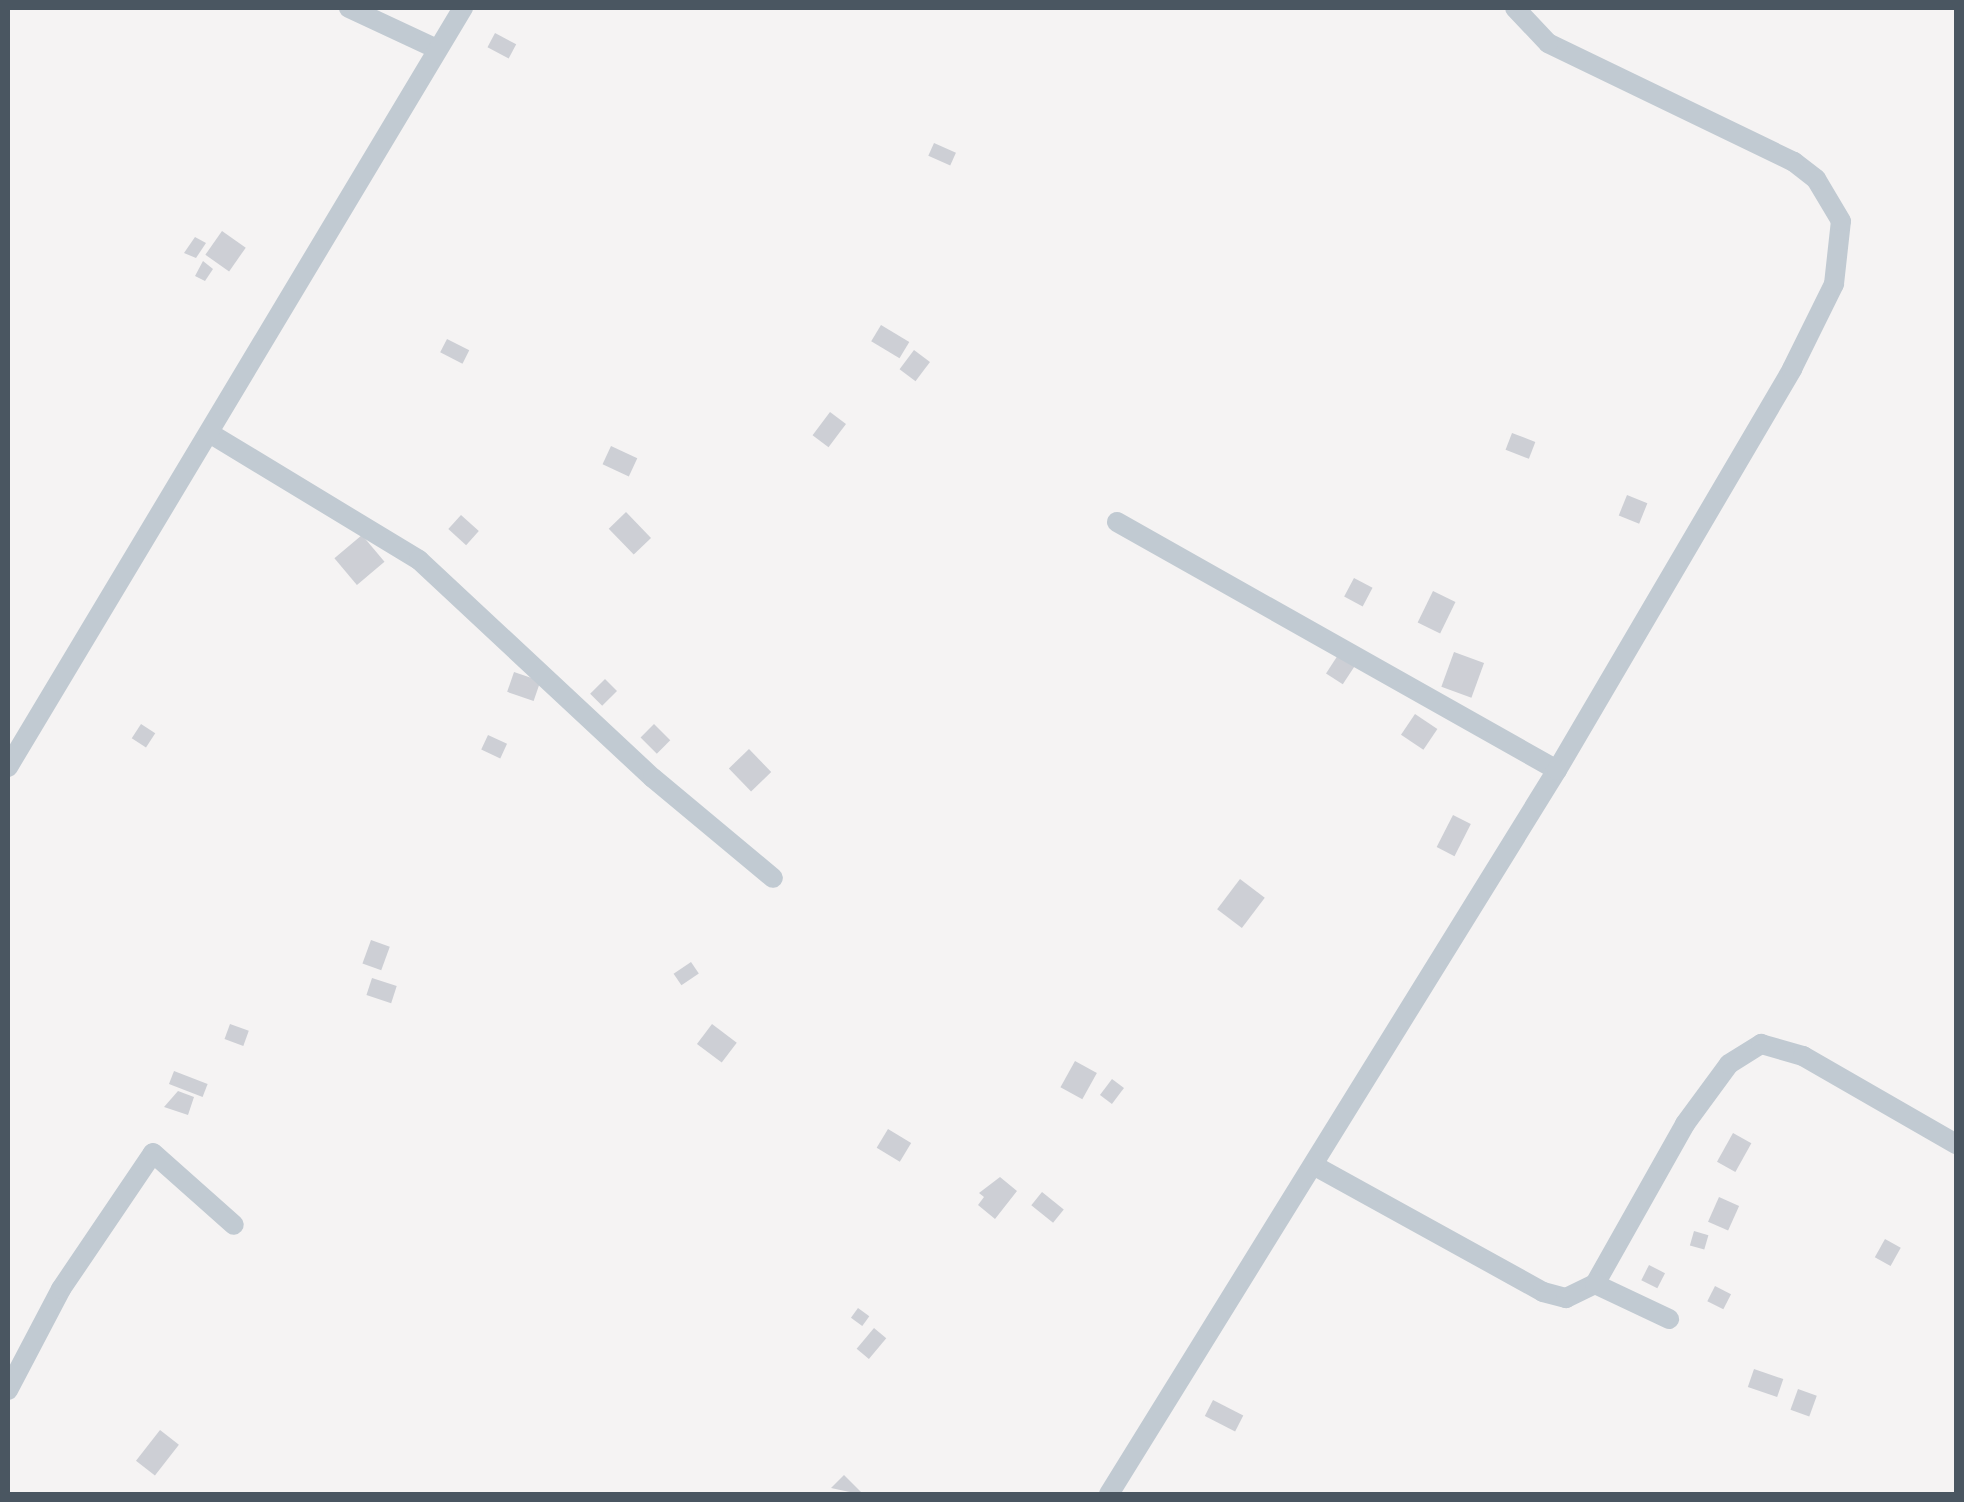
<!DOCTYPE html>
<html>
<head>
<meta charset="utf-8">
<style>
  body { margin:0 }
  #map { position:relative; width:1964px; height:1502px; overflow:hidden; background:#f5f3f3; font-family:Roboto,sans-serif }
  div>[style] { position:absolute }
  .building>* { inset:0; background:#cdcfd5; transform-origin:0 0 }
  .minor>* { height:20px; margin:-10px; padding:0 10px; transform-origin:10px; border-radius:10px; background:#c1cad2 }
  span { translate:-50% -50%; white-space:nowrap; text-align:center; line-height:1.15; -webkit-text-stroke:8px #fff; paint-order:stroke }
  .frame { position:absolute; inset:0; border:10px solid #4a5661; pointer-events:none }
</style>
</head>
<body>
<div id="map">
  <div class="building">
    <i style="left:495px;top:33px;width:24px;height:16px;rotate:28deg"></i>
    <i style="left:934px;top:143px;width:24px;height:14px;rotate:24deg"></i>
    <i style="left:222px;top:231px;width:29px;height:29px;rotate:35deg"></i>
    <i style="clip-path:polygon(195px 237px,206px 243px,196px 258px,184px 253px)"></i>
    <i style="clip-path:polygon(203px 261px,213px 269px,205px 281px,195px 276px)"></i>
    <i style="left:881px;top:325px;width:33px;height:19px;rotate:31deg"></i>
    <i style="left:447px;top:339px;width:25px;height:15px;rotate:27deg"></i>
    <i style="left:914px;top:350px;width:20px;height:24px;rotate:37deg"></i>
    <i style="left:830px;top:412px;width:20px;height:29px;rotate:37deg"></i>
    <i style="left:1512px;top:433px;width:25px;height:18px;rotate:21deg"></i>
    <i style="left:611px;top:446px;width:29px;height:20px;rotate:25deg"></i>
    <i style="left:1627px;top:495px;width:22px;height:22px;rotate:22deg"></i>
    <i style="left:626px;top:512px;width:36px;height:24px;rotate:46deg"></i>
    <i style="left:461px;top:515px;width:24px;height:19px;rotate:42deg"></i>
    <i style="left:362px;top:535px;width:35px;height:36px;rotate:50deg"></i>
    <i style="left:1354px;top:578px;width:21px;height:21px;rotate:28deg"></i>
    <i style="left:1433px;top:591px;width:25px;height:35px;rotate:26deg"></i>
    <i style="left:1454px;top:652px;width:32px;height:37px;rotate:20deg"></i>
    <i style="left:1338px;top:655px;width:20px;height:22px;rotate:33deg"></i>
    <i style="left:514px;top:672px;width:28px;height:21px;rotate:19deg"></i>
    <i style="left:605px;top:679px;width:17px;height:21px;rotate:45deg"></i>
    <i style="left:1415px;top:714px;width:27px;height:25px;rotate:34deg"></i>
    <i style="left:141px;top:724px;width:17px;height:17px;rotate:33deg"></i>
    <i style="left:654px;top:724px;width:23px;height:19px;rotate:45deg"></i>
    <i style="left:488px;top:735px;width:21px;height:16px;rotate:25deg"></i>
    <i style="left:749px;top:749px;width:32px;height:28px;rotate:46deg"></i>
    <i style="left:1453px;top:815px;width:20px;height:36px;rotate:27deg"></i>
    <i style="left:1240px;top:879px;width:31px;height:38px;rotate:37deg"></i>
    <i style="left:371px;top:940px;width:20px;height:25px;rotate:20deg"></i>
    <i style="left:691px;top:962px;width:14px;height:21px;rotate:56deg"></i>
    <i style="left:372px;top:978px;width:26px;height:18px;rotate:18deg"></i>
    <i style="left:230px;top:1024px;width:20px;height:16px;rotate:20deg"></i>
    <i style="left:712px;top:1024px;width:31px;height:25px;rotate:37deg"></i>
    <i style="left:1075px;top:1061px;width:25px;height:30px;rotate:29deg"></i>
    <i style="left:174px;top:1071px;width:36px;height:14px;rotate:21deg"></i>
    <i style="left:1112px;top:1079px;width:15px;height:20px;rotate:37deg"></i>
    <i style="clip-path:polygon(178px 1091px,194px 1097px,188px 1115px,164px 1107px)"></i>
    <i style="left:888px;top:1129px;width:27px;height:22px;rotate:31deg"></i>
    <i style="left:1733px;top:1133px;width:21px;height:33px;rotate:29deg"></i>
    <i style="clip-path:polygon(1000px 1177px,1017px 1191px,995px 1219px,978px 1205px,984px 1197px,979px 1193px)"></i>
    <i style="left:1042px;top:1192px;width:28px;height:17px;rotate:39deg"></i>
    <i style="left:1719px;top:1197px;width:22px;height:27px;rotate:24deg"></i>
    <i style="left:1694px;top:1231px;width:15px;height:15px;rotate:16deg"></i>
    <i style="left:1885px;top:1239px;width:18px;height:21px;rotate:29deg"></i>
    <i style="left:1649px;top:1265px;width:18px;height:17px;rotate:27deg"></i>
    <i style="left:1715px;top:1286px;width:18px;height:17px;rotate:27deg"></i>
    <i style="left:858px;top:1308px;width:14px;height:12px;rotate:36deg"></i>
    <i style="left:874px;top:1328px;width:16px;height:27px;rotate:40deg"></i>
    <i style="left:1754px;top:1369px;width:31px;height:19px;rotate:19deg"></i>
    <i style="left:1798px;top:1389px;width:20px;height:22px;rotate:20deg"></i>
    <i style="left:1213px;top:1400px;width:34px;height:18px;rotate:27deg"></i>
    <i style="left:160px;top:1430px;width:24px;height:39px;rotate:38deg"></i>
    <i style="clip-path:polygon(844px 1475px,861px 1492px,859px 1494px,831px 1488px)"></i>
  </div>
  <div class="minor">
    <i style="left:349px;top:8px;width:97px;rotate:25deg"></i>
    <i style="left:211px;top:434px;width:243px;rotate:31.2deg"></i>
    <i style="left:419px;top:560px;width:320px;rotate:43deg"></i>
    <i style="left:653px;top:778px;width:156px;rotate:39.8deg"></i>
    <i style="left:1117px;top:522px;width:505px;rotate:29.41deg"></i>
    <i style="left:8px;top:767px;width:885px;rotate:-59.06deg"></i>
    <i style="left:1315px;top:1166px;width:260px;rotate:28.9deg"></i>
    <i style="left:1543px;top:1292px;width:24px;rotate:15deg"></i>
    <i style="left:1566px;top:1298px;width:32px;rotate:-26deg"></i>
    <i style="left:1595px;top:1284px;width:184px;rotate:-60.6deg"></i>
    <i style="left:1685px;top:1124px;width:74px;rotate:-53.7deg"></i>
    <i style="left:1729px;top:1064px;width:38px;rotate:-32deg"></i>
    <i style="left:1761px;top:1044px;width:44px;rotate:15.9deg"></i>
    <i style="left:1803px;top:1056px;width:177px;rotate:29.9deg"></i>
    <i style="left:1595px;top:1284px;width:82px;rotate:25.3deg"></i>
    <i style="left:8px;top:1390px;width:114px;rotate:-62.3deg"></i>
    <i style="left:61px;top:1289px;width:164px;rotate:-55.9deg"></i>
    <i style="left:153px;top:1153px;width:108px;rotate:41.6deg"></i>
    <i style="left:1109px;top:1494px;width:851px;rotate:-58.25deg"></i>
    <i style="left:1557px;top:770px;width:465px;rotate:-59.6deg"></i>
    <i style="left:1792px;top:369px;width:95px;rotate:-63.7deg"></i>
    <i style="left:1834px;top:284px;width:63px;rotate:-83.7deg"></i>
    <i style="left:1841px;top:221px;width:49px;rotate:-120.8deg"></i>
    <i style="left:1816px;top:179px;width:28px;rotate:-142deg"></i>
    <i style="left:1794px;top:162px;width:273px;rotate:-154.2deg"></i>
    <i style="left:1548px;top:43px;width:48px;rotate:-133.3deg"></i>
  </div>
  <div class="frame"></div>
</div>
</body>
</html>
